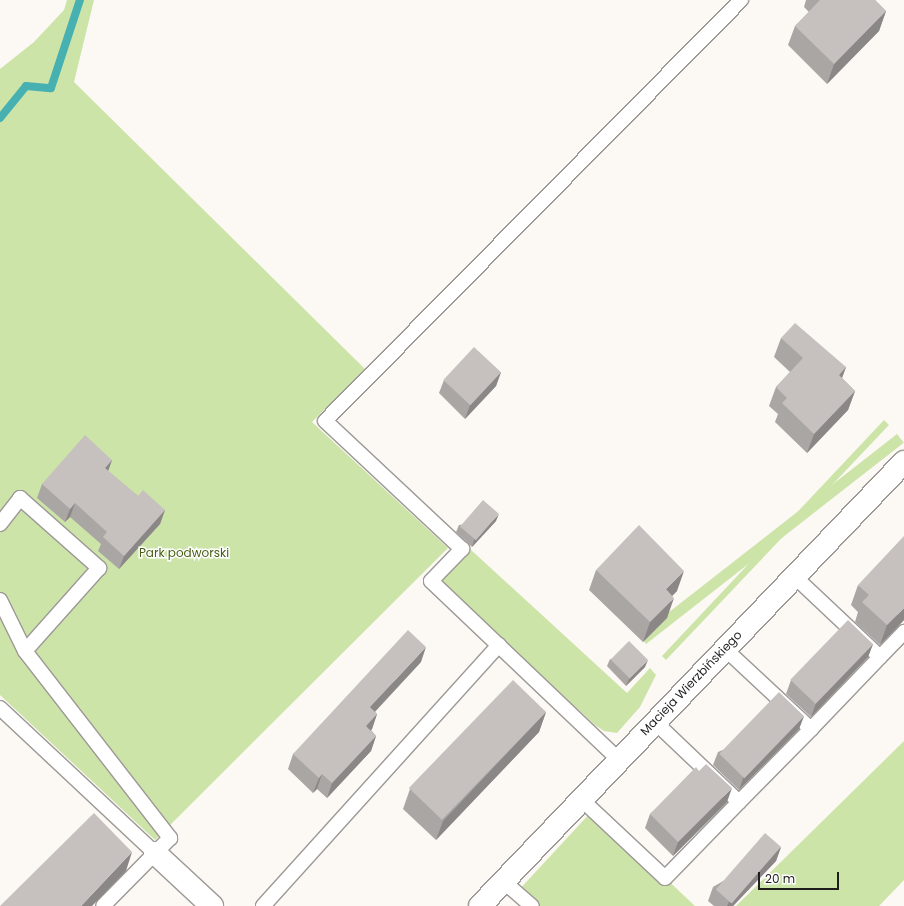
<!DOCTYPE html>
<html>
<head>
<meta charset="utf-8">
<style>
  body { margin:0 }
  #map { position:relative; width:904px; height:906px; overflow:hidden; background:#fcf8f4; font-family:Poppins,sans-serif }
  div>[style] { position:absolute }
  .green>* { inset:0; background:#cde4a9; transform-origin:0 0 }
  .stream>* { height:8px; margin:-4px; padding:0 4px; transform-origin:4px; border-radius:4px; background:#47b0b1 }
  .roads { filter:drop-shadow(1px 0 #9d9996) drop-shadow(-1px 0 #9d9996) drop-shadow(0 1px #9d9996) drop-shadow(0 -1px #9d9996) }
  .service>* { height:14px; margin:-7px; padding:0 7px; transform-origin:7px; border-radius:7px; background:#fff }
  .minor>* { height:22px; margin:-11px; padding:0 11px; transform-origin:11px; border-radius:11px; background:#fff }
  .wall>* { inset:0; background:#aaa6a4 }
  .shaded-wall>* { inset:0; background:#8b8786 }
  .building>* { inset:0; background:#c6c1bf; transform-origin:0 0 }
  span { translate:-50% -50%; white-space:nowrap; text-align:center; line-height:1.15; -webkit-text-stroke:3px #fff; paint-order:stroke }
  .park-label { font-size:12px; color:#475e15 }
  .street-label { font-size:12px; color:#1f1e1d }
  .scale { position:absolute; left:758px; top:872px; width:81px; height:18px; box-sizing:border-box; border:2px solid #1f1e1d; border-top:0; padding-left:5px; font-size:12px; line-height:14px; white-space:nowrap; color:#1f1e1d; -webkit-text-stroke:3px #fff; paint-order:stroke }
</style>
</head>
<body>
<div id="map">
  <div class="green">
    <i style="clip-path:polygon(67px 0,94px 0,74px 82px,365px 369px,312px 422px,448px 548px,155px 840px,0 695px,0 69px,34px 42px,64px 10px)"></i>
    <i style="clip-path:polygon(884px 420px,889px 425px,666px 660px,662px 656px)"></i>
    <i style="left:897px;top:434px;width:11px;height:327px;rotate:52deg"></i>
    <i style="clip-path:polygon(470px 549px,627px 693px,650px 668px,656px 675px,640px 707px,617px 733px,604px 731px,595px 725px,440px 582px)"></i>
    <i style="clip-path:polygon(904px 741px,904px 880px,879px 906px,736px 906px)"></i>
    <i style="clip-path:polygon(593px 810px,695px 906px,532px 906px,517px 892px)"></i>
  </div>
  <div class="stream">
    <i style="left:0;top:118px;width:41px;rotate:-50.9deg"></i>
    <i style="left:26px;top:86px;width:25px;rotate:5deg"></i>
    <i style="left:51px;top:88px;width:93px;rotate:-71.8deg"></i>
  </div>
  <div class="roads">
    <div class="service">
      <i style="left:0;top:524px;width:33px;rotate:-52deg"></i>
      <i style="left:20px;top:498px;width:106px;rotate:41.5deg"></i>
      <i style="left:99px;top:568px;width:111px;rotate:131.7deg"></i>
      <i style="left:794px;top:576px;width:118px;rotate:43.3deg"></i>
      <i style="left:880px;top:657px;width:100px;rotate:133.8deg"></i>
      <i style="left:0;top:600px;width:57px;rotate:63.9deg"></i>
      <i style="left:25px;top:651px;width:237px;rotate:52.2deg"></i>
      <i style="left:170px;top:838px;width:95px;rotate:134.6deg"></i>
      <i style="left:724px;top:648px;width:119px;rotate:43deg"></i>
      <i style="left:811px;top:729px;width:103px;rotate:134.6deg"></i>
      <i style="left:880px;top:657px;width:35px;rotate:-46deg"></i>
      <i style="left:0;top:708px;width:212px;rotate:43.1deg"></i>
      <i style="left:618px;top:759px;width:258px;rotate:-136.4deg"></i>
      <i style="left:431px;top:581px;width:45px;rotate:-45.9deg"></i>
      <i style="left:462px;top:549px;width:187px;rotate:-136.9deg"></i>
      <i style="left:325px;top:421px;width:592px;rotate:-45.34deg"></i>
      <i style="left:581px;top:799px;width:115px;rotate:43.2deg"></i>
      <i style="left:665px;top:878px;width:106px;rotate:-45.8deg"></i>
      <i style="left:739px;top:802px;width:117px;rotate:-136.4deg"></i>
      <i style="left:503px;top:881px;width:38px;rotate:41deg"></i>
      <i style="left:263px;top:906px;width:352px;rotate:-47.9deg"></i>
    </div>
    <div class="minor">
      <i style="left:155px;top:853px;width:78px;rotate:42.9deg"></i>
      <i style="left:480px;top:906px;width:614px;rotate:-46.32deg"></i>
    </div>
  </div>
  <div class="wall">
    <i style="clip-path:polygon(806px 0,875px 0,886px 11px,879px 31px,827px 84px,788px 45px,795px 26px,809px 12px,804px 7px)"></i>
    <i style="clip-path:polygon(781px 338px,846px 367px,842px 378px,855px 391px,848px 410px,807px 453px,775px 422px,778px 414px,769px 406px,776px 387px,790px 372px,774px 357px)"></i>
    <i style="clip-path:polygon(501px 372px,496px 386px,465px 419px,439px 393px,444px 380px)"></i>
    <i style="clip-path:polygon(112px 460px,108px 471px,138px 496px,165px 510px,160px 524px,119px 569px,98px 551px,101px 544px,70px 517px,65px 522px,37px 498px,42px 484px)"></i>
    <i style="clip-path:polygon(496px 521px,472px 547px,456px 532px,459px 525px)"></i>
    <i style="clip-path:polygon(596px 570px,677px 591px,672px 596px,667px 618px,643px 642px,589px 590px)"></i>
    <i style="clip-path:polygon(858px 585px,904px 620px,880px 645px,855px 622px,858px 612px,851px 605px)"></i>
    <i style="clip-path:polygon(873px 644px,868px 657px,811px 717px,786px 694px,791px 680px)"></i>
    <i style="clip-path:polygon(610px 659px,645px 667px,626px 686px,607px 666px)"></i>
    <i style="clip-path:polygon(421px 662px,375px 712px,377px 714px,372px 729px,371px 730px,376px 736px,371px 751px,327px 798px,317px 789px,313px 793px,288px 769px,293px 754px)"></i>
    <i style="clip-path:polygon(546px 712px,539px 732px,436px 840px,403px 809px,410px 789px)"></i>
    <i style="clip-path:polygon(804px 716px,799px 729px,739px 790px,713px 765px,718px 752px)"></i>
    <i style="clip-path:polygon(699px 771px,727px 802px,673px 856px,645px 828px,650px 814px)"></i>
    <i style="clip-path:polygon(781px 847px,776px 861px,733px 906px,714px 906px,708px 901px,713px 887px)"></i>
  </div>
  <div class="shaded-wall">
    <i style="clip-path:polygon(886px 11px,879px 31px,827px 84px,834px 64px)"></i>
    <i style="clip-path:polygon(846px 367px,839px 386px,839px 375px)"></i>
    <i style="clip-path:polygon(501px 372px,496px 386px,465px 419px,470px 405px)"></i>
    <i style="clip-path:polygon(855px 391px,848px 410px,807px 453px,814px 434px)"></i>
    <i style="clip-path:polygon(112px 460px,107px 474px,105px 468px)"></i>
    <i style="clip-path:polygon(75px 503px,70px 517px,65px 522px,70px 509px)"></i>
    <i style="clip-path:polygon(165px 510px,160px 524px,119px 569px,124px 556px)"></i>
    <i style="clip-path:polygon(499px 514px,496px 521px,472px 547px,474px 540px)"></i>
    <i style="clip-path:polygon(684px 571px,677px 591px,659px 609px,666px 589px)"></i>
    <i style="clip-path:polygon(674px 598px,667px 618px,643px 642px,650px 622px)"></i>
    <i style="clip-path:polygon(904px 608px,904px 620px,880px 645px,887px 625px)"></i>
    <i style="clip-path:polygon(873px 644px,868px 657px,811px 717px,816px 703px)"></i>
    <i style="clip-path:polygon(426px 647px,421px 662px,365px 722px,370px 707px)"></i>
    <i style="clip-path:polygon(648px 660px,645px 667px,626px 686px,629px 679px)"></i>
    <i style="clip-path:polygon(546px 712px,539px 732px,436px 840px,443px 821px)"></i>
    <i style="clip-path:polygon(377px 714px,372px 729px,361px 741px,366px 726px)"></i>
    <i style="clip-path:polygon(804px 716px,799px 729px,739px 790px,744px 776px)"></i>
    <i style="clip-path:polygon(376px 736px,371px 751px,327px 798px,332px 783px)"></i>
    <i style="clip-path:polygon(322px 774px,317px 789px,313px 793px,319px 778px)"></i>
    <i style="clip-path:polygon(732px 788px,727px 802px,673px 856px,678px 842px)"></i>
    <i style="clip-path:polygon(781px 847px,776px 861px,733px 906px,727px 906px,729px 902px)"></i>
    <i style="clip-path:polygon(132px 852px,126px 871px,92px 906px,81px 906px)"></i>
  </div>
  <div class="building">
    <i style="clip-path:polygon(820px 0,875px 0,886px 11px,834px 64px,795px 26px)"></i>
    <i style="clip-path:polygon(795px 323px,846px 367px,839px 375px,855px 391px,814px 434px,782px 403px,787px 398px,776px 387px,803px 358px,781px 338px)"></i>
    <i style="left:474px;top:347px;width:37px;height:45px;rotate:43deg"></i>
    <i style="clip-path:polygon(85px 435px,112px 460px,105px 468px,138px 496px,143px 490px,165px 510px,124px 556px,103px 537px,107px 532px,75px 503px,70px 509px,42px 484px)"></i>
    <i style="left:483px;top:500px;width:21px;height:35px;rotate:41deg"></i>
    <i style="clip-path:polygon(639px 525px,684px 571px,666px 589px,674px 598px,650px 622px,596px 570px)"></i>
    <i style="clip-path:polygon(904px 536px,904px 608px,887px 625px,862px 602px,869px 595px,858px 585px)"></i>
    <i style="left:848px;top:620px;width:35px;height:83px;rotate:44deg"></i>
    <i style="clip-path:polygon(408px 630px,426px 647px,370px 707px,377px 714px,366px 726px,376px 736px,332px 783px,322px 774px,319px 778px,293px 754px)"></i>
    <i style="left:629px;top:641px;width:27px;height:26px;rotate:45deg"></i>
    <i style="left:513px;top:680px;width:46px;height:150px;rotate:44deg"></i>
    <i style="left:779px;top:692px;width:35px;height:86px;rotate:44deg"></i>
    <i style="clip-path:polygon(706px 764px,732px 788px,678px 842px,650px 814px,696px 767px,699px 771px)"></i>
    <i style="clip-path:polygon(94px 813px,132px 852px,81px 906px,0 906px)"></i>
    <i style="left:765px;top:833px;width:21px;height:75px;rotate:41deg"></i>
  </div>
  <div class="park-label">
    <span style="left:184px;top:553px">Park podworski</span>
  </div>
  <div class="street-label">
    <span style="left:691px;top:683px;rotate:-46deg">Macieja Wierzbińskiego</span>
  </div>
  <div class="scale">20 m</div>
</div>
</body>
</html>
